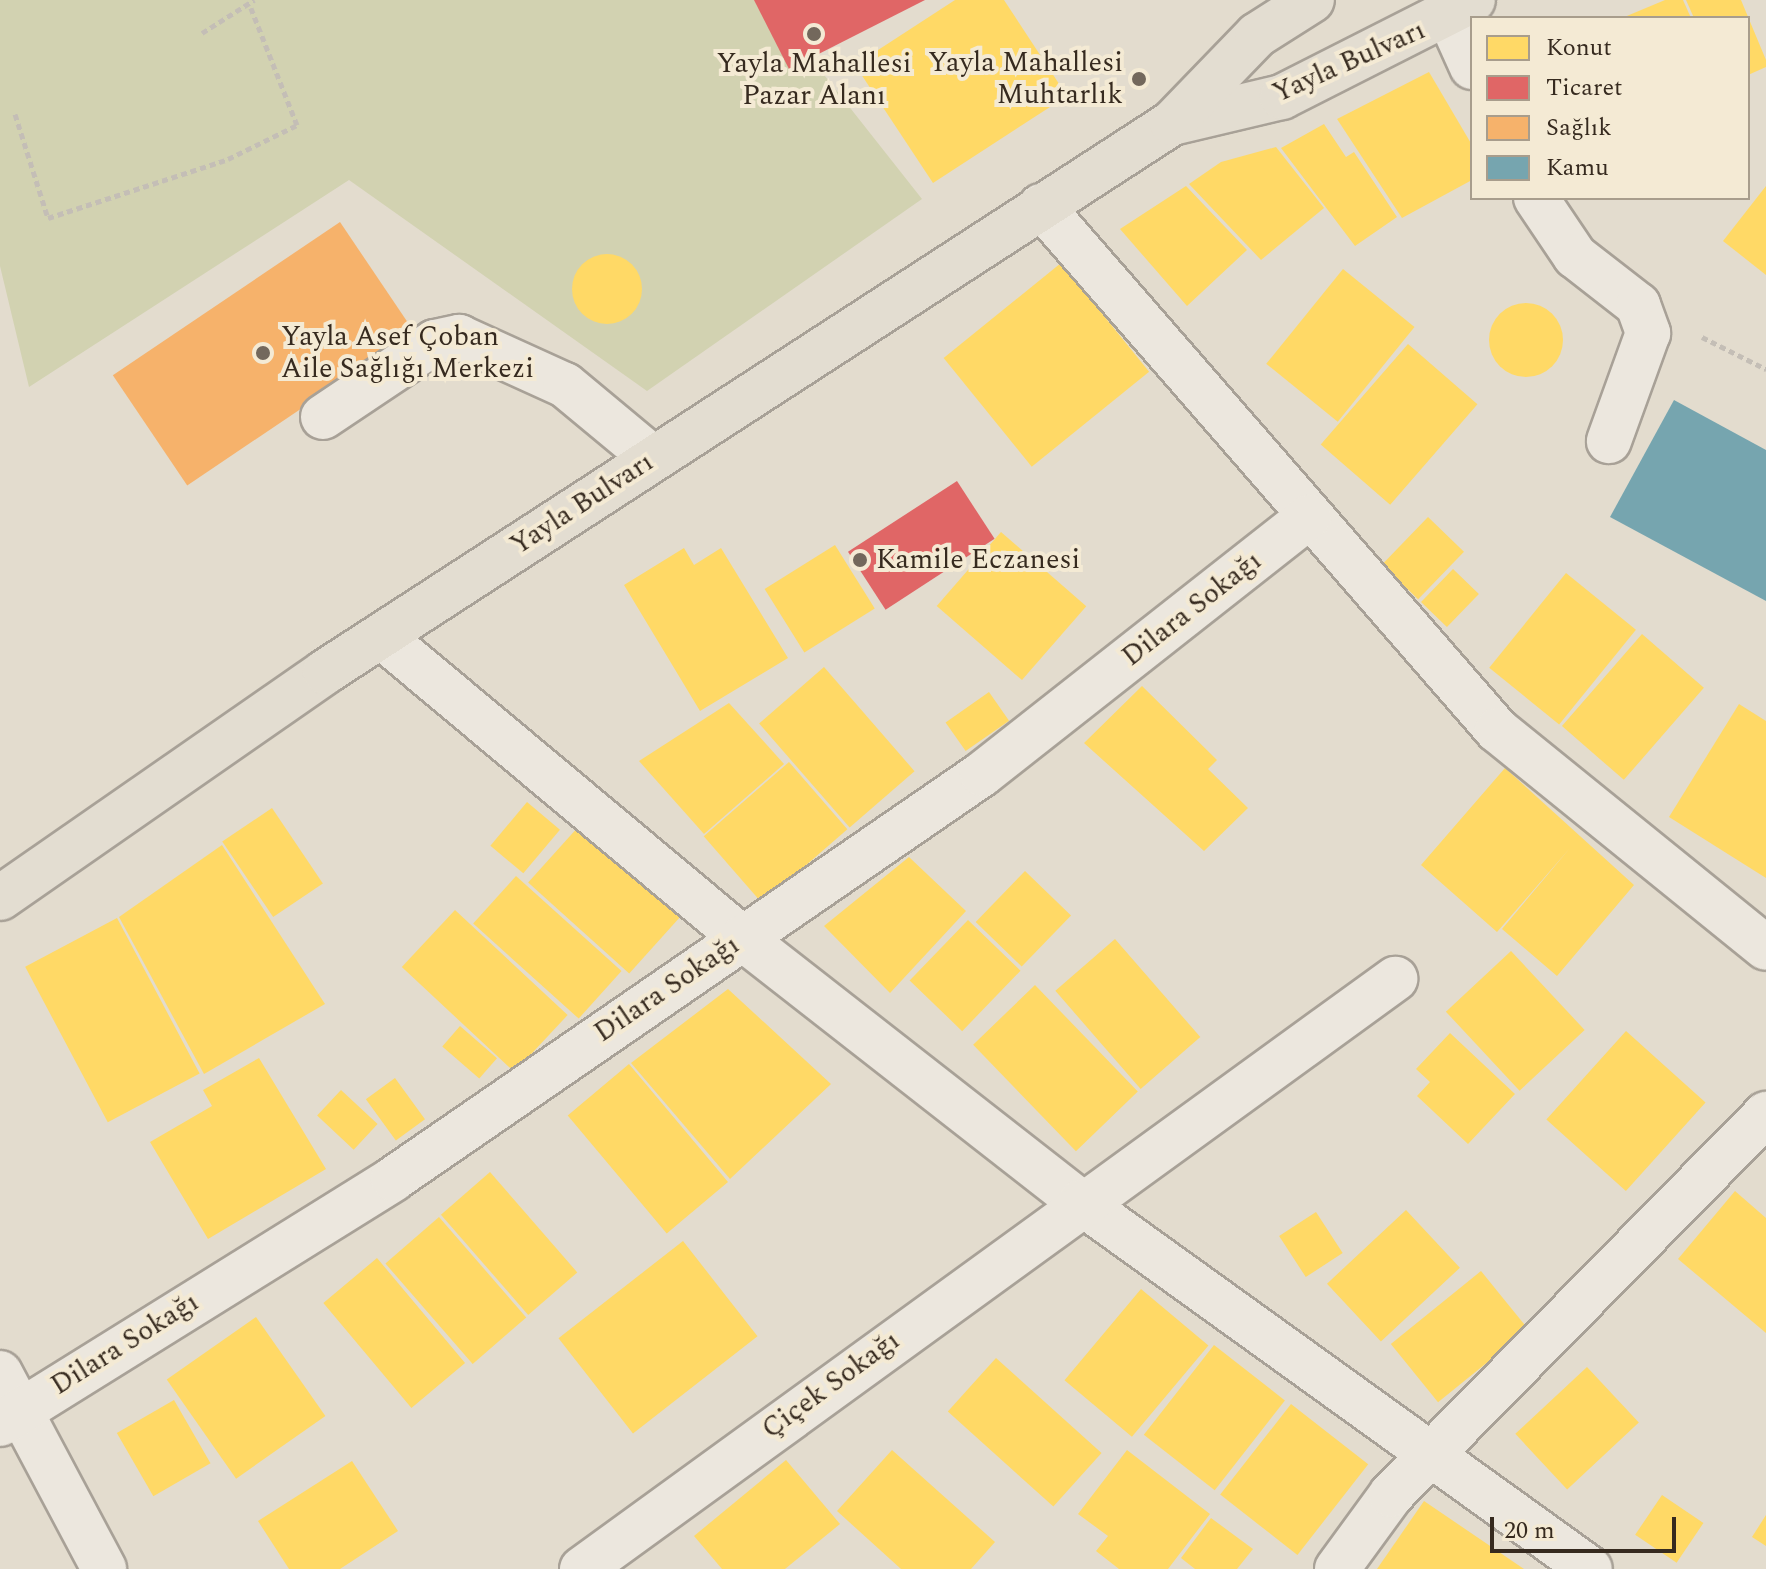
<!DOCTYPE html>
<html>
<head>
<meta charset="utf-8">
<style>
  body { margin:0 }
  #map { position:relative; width:1766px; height:1569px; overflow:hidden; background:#e3dcce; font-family:Spectral,serif }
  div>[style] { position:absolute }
  .green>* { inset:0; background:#d2d2b1 }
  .homes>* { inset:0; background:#ffd966; transform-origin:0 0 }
  .round { border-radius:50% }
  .shops>* { inset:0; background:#e06666; transform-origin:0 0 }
  .health>* { inset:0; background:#f6b26b; transform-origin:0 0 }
  .public>* { inset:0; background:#76a5af }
  .path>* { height:5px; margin-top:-2.5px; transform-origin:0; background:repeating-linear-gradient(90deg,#c4beb6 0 6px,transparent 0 10px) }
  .roads { filter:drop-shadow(2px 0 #a8a197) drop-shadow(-2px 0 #a8a197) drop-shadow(0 2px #a8a197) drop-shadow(0 -2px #a8a197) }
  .minor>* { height:44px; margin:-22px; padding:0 22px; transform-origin:22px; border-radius:22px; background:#ece7de }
  .major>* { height:44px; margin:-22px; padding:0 22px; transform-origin:22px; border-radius:22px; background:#e3ddd1 }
  .dots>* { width:22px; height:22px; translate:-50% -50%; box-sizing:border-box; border:4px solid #f4ead4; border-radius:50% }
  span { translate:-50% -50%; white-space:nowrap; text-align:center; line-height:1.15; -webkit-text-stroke:8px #f4ead4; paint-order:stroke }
  .street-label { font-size:28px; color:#362a1f }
  .poi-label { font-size:28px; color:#362a1f }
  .right { translate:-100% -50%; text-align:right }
  .left { translate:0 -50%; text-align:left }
  .legend { position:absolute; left:1470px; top:16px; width:280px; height:184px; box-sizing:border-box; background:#f4ead4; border:2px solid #a89d8c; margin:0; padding:10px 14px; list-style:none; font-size:24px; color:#362a1f }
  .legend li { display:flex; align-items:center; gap:16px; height:40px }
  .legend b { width:40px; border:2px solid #a89d8c }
  .scale { position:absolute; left:1490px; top:1517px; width:186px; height:36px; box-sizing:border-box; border:4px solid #362a1f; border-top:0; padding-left:10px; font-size:24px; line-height:28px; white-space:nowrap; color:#362a1f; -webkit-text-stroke:6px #f4ead4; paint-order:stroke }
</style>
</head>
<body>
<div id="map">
  <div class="green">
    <i style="clip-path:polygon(0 0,765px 0,922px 199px,647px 391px,349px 180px,29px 387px,0 266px)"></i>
  </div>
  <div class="homes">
    <i style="clip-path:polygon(955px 0,1004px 0,1067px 96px,933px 183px,855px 65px)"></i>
    <i style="clip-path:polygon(1665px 0,1683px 0,1691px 18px,1622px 18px)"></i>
    <i style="clip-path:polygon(1686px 0,1741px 0,1766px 60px,1766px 67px,1748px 75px,1748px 18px,1694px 18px)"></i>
    <i style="clip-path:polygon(1429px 72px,1472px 145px,1472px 180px,1402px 218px,1337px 119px)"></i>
    <i style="clip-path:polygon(1324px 124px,1346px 157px,1354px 152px,1397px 217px,1355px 246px,1281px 148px)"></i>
    <i style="clip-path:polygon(1276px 147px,1324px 208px,1261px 260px,1189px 184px,1221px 162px)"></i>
    <i style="clip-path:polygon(1186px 186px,1247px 250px,1187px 306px,1120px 229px)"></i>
    <i style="clip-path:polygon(1766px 186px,1766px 275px,1723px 241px)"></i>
    <i class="round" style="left:572px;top:254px;width:70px;height:70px"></i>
    <i style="left:1061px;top:263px;width:140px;height:151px;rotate:51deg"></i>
    <i style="left:1343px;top:269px;width:92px;height:122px;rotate:39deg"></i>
    <i class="round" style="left:1489px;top:303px;width:74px;height:74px"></i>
    <i style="left:1408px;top:344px;width:92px;height:133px;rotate:41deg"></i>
    <i style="left:1428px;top:517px;width:50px;height:66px;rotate:44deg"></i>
    <i style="left:1001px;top:532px;width:113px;height:98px;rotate:41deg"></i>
    <i style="left:835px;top:545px;width:75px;height:83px;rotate:58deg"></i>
    <i style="clip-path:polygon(684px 548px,694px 565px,721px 548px,788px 658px,700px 711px,624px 585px)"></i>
    <i style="left:1453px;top:569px;width:36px;height:46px;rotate:44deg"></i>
    <i style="left:1566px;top:573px;width:90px;height:122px;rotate:39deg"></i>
    <i style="left:1642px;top:634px;width:82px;height:122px;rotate:41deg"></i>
    <i style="left:824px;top:667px;width:138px;height:86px;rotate:49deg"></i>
    <i style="clip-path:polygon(1142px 686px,1217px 760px,1208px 769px,1248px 808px,1204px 851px,1084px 743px)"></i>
    <i style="left:989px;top:692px;width:35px;height:53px;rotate:55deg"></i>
    <i style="clip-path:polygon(729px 703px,784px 764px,704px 834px,639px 761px)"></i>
    <i style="clip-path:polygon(1739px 704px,1766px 721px,1766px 878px,1669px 817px)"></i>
    <i style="left:789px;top:762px;width:89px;height:113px;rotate:49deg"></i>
    <i style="clip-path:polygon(1505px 768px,1634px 885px,1557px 976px,1502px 929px,1570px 848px,1497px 932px,1421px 865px)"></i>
    <i style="left:527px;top:802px;width:43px;height:57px;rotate:40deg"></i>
    <i style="left:272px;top:808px;width:91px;height:60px;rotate:56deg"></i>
    <i style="left:579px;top:826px;width:136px;height:76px;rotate:42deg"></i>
    <i style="clip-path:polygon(222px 845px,325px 1004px,204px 1074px,119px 917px)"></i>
    <i style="clip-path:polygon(909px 857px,966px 911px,890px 993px,824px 926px)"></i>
    <i style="left:1025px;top:871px;width:64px;height:71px;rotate:44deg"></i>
    <i style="left:516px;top:876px;width:142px;height:64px;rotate:42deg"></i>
    <i style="left:455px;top:910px;width:154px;height:78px;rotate:43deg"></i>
    <i style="left:117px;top:918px;width:176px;height:104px;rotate:62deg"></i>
    <i style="left:968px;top:920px;width:73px;height:84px;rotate:44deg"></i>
    <i style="left:1115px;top:939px;width:130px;height:79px;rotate:49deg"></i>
    <i style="left:1511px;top:951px;width:108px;height:89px;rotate:47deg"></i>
    <i style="left:1035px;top:985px;width:148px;height:86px;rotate:46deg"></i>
    <i style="clip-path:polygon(728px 989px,831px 1084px,730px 1179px,631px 1063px)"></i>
    <i style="left:460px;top:1026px;width:49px;height:27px;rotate:41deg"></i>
    <i style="left:1626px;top:1031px;width:107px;height:119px;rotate:42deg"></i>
    <i style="clip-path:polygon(1450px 1033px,1515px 1094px,1468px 1144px,1417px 1096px,1430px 1082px,1416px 1069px)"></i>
    <i style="clip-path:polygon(259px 1058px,326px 1169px,208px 1239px,150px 1142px,212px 1106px,203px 1090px)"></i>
    <i style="left:629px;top:1064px;width:154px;height:80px;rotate:50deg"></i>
    <i style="left:395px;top:1078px;width:51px;height:36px;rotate:54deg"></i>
    <i style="left:341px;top:1090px;width:50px;height:35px;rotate:43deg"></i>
    <i style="left:490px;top:1172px;width:133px;height:65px;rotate:49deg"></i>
    <i style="clip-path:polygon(1735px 1191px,1766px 1218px,1766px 1333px,1678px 1259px)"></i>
    <i style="left:1406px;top:1210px;width:79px;height:108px;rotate:47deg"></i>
    <i style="left:1316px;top:1212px;width:49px;height:44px;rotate:57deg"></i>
    <i style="left:439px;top:1217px;width:133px;height:71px;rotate:49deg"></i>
    <i style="left:683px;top:1241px;width:121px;height:158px;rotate:52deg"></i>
    <i style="left:377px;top:1258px;width:137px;height:70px;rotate:50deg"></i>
    <i style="left:1481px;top:1271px;width:75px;height:116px;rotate:51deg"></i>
    <i style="left:1141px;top:1289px;width:88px;height:119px;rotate:40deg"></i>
    <i style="left:256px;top:1317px;width:121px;height:109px;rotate:55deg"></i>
    <i style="left:1214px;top:1345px;width:90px;height:114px;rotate:38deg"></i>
    <i style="left:996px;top:1358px;width:142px;height:72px;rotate:42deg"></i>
    <i style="left:1587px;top:1367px;width:76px;height:98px;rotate:47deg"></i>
    <i style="left:174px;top:1400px;width:73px;height:66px;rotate:60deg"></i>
    <i style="left:1291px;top:1404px;width:98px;height:115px;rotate:38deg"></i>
    <i style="clip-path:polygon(892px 1450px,995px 1542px,971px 1569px,901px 1569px,837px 1511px)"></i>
    <i style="clip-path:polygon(1127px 1450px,1210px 1514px,1168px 1569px,1119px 1569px,1096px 1551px,1108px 1536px,1078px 1514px)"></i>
    <i style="clip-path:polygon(786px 1460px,840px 1524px,785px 1569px,722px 1569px,694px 1536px)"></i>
    <i style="clip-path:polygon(352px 1461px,398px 1531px,340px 1569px,289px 1569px,258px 1521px)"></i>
    <i style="left:1662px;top:1495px;width:50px;height:48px;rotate:34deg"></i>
    <i style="clip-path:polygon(1424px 1501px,1524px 1569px,1377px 1569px)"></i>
    <i style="clip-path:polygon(1766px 1515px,1766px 1546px,1752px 1537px)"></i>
    <i style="clip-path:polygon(1211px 1518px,1253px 1549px,1237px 1569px,1195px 1569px,1181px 1558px)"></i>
  </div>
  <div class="shops">
    <i style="clip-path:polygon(754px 0,925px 0,789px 69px)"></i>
    <i style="left:957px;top:481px;width:69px;height:130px;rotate:57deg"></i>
  </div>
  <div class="health">
    <i style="left:340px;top:222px;width:133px;height:274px;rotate:56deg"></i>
  </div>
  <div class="public">
    <i style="clip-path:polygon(1674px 400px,1766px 450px,1766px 601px,1610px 517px)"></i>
  </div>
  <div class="path">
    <i style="left:202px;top:33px;width:62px;rotate:-32.4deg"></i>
    <i style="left:15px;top:114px;width:109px;rotate:72.4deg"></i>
    <i style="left:48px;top:218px;width:189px;rotate:-18.1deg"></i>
    <i style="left:228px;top:159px;width:77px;rotate:-26.2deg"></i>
    <i style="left:297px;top:125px;width:126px;rotate:-111.5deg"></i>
    <i style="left:1702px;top:337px;width:72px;rotate:26.6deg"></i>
  </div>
  <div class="roads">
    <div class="minor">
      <i style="left:1449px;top:16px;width:56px;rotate:65.7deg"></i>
      <i style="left:1536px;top:198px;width:70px;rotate:56.1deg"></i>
      <i style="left:1575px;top:256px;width:80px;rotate:37.9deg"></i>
      <i style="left:1638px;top:305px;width:30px;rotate:70deg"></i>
      <i style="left:1648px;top:333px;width:115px;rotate:109.9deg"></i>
      <i style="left:1041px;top:206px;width:695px;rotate:48.97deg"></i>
      <i style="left:1497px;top:730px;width:346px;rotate:39deg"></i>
      <i style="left:323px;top:417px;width:135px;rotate:-33.8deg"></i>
      <i style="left:435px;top:342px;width:25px;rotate:-12deg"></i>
      <i style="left:459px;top:337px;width:116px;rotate:24.4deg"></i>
      <i style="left:565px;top:385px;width:114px;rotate:39.7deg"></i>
      <i style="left:381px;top:636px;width:471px;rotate:39.9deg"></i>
      <i style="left:742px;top:938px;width:429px;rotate:38deg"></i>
      <i style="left:1080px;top:1202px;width:628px;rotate:35.74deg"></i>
      <i style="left:0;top:1373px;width:222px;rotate:62deg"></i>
      <i style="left:0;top:1424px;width:463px;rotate:-31.9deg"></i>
      <i style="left:393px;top:1179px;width:715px;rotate:-34.51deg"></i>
      <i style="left:982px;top:774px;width:416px;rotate:-38.2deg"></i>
      <i style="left:582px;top:1569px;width:1005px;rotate:-35.97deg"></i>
      <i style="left:1337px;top:1569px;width:92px;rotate:-53.9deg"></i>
      <i style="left:1391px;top:1495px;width:535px;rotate:-45.45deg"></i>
    </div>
    <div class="major">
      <i style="left:1172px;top:123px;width:113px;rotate:-13.3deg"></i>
      <i style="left:1282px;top:97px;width:214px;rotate:-26.9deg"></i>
      <i style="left:0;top:898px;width:396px;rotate:-34.8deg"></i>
      <i style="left:325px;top:672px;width:1009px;rotate:-32.95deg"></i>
      <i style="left:1172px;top:123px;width:122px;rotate:-46deg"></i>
      <i style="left:1257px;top:35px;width:65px;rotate:-32.5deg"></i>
    </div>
  </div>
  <div class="dots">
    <i style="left:814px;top:34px;background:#73685c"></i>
    <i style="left:1139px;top:79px;background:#73685c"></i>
    <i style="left:263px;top:353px;background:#73685c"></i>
    <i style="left:860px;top:560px;background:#73685c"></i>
  </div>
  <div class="street-label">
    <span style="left:1349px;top:62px;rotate:-24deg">Yayla Bulvarı</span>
    <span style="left:582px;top:504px;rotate:-33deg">Yayla Bulvarı</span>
    <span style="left:1192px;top:609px;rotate:-38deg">Dilara Sokağı</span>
    <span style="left:667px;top:989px;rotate:-34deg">Dilara Sokağı</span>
    <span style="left:125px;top:1344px;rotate:-32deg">Dilara Sokağı</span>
    <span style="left:831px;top:1385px;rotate:-36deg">Çiçek Sokağı</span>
  </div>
  <div class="poi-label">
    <span class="right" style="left:1123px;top:79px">Yayla Mahallesi<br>Muhtarlık</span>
    <span style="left:814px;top:80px">Yayla Mahallesi<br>Pazar Alanı</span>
    <span class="left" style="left:281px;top:353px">Yayla Asef Çoban<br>Aile Sağlığı Merkezi</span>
    <span class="left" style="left:876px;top:560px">Kamile Eczanesi</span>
  </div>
  <ul class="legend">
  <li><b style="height:22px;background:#ffd966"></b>Konut</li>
  <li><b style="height:22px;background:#e06666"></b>Ticaret</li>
  <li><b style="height:22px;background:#f6b26b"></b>Sağlık</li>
  <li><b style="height:22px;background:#76a5af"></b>Kamu</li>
  </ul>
  <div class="scale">20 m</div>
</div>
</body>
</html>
